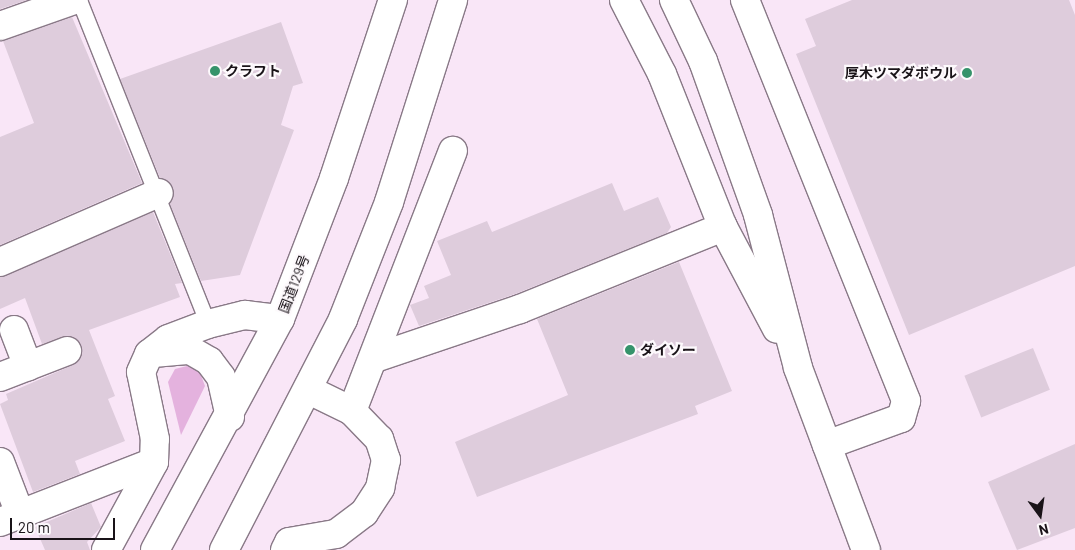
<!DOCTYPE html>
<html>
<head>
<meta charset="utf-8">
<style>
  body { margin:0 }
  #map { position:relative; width:1075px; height:550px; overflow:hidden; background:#f9e6f7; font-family:Barlow,"Noto Sans JP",sans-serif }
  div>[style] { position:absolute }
  .green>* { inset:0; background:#e4b2de }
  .building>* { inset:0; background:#deccdc; transform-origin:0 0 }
  .roads { filter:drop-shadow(1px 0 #897987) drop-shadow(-1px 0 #897987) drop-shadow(0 1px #897987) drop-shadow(0 -1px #897987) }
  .lane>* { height:15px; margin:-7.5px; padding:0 7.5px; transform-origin:7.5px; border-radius:7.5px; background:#fff }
  .street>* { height:28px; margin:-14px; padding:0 14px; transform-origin:14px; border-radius:14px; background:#fff }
  .secondary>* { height:28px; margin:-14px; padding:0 14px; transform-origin:14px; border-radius:14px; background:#fff }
  .highway>* { height:28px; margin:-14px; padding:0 14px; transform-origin:14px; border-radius:14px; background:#fff }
  .dots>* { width:14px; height:14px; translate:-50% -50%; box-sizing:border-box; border:2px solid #fdf9fc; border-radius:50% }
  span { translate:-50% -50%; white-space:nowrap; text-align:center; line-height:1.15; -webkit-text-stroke:4.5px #fdf9fc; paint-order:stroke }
  .poi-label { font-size:14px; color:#191318; font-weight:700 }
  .left { translate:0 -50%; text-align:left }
  .right { translate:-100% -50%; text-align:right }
  .street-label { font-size:14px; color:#191318 }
  .north { position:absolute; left:1015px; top:490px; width:50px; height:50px; -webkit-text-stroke:4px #fdf9fc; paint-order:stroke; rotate:166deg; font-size:14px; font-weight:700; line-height:20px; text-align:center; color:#191318 }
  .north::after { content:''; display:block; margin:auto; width:18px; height:22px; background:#191318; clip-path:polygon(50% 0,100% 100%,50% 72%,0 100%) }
  .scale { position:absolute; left:10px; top:518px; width:105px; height:22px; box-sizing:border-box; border:2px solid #191318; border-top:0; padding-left:6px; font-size:15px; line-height:18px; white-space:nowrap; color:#191318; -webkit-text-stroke:4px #fdf9fc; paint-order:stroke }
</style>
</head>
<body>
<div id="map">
  <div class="green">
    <i style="clip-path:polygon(187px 366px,199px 370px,205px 386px,181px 435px,168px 382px,175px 369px)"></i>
  </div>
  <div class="building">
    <i style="clip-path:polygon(0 0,27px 0,0 9px)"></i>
    <i style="clip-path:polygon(852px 0,1069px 0,1075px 15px,1075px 266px,909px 335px,796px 54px,816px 46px,805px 19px)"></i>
    <i style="clip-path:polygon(72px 17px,142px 183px,0 245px,0 137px,34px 123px,3px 41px)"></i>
    <i style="clip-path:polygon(281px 22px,303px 83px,293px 86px,281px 125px,294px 130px,240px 275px,201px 281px,170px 204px,173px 187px,160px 178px,120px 79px)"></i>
    <i style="clip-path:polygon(612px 183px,624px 211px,658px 197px,671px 227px,667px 233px,515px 294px,419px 326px,410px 305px,429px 298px,424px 286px,451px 275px,437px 241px,487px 221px,492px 232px)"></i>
    <i style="clip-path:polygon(153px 212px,182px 283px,175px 284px,180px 297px,89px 330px,115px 396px,108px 399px,125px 441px,75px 461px,80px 474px,33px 492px,0 404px,8px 400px,6px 394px,73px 365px,79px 360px,82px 346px,69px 336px,42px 344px,25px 298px,0 309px,0 277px)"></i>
    <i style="clip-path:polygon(679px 262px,732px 391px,695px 406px,698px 414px,477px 497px,455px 442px,568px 395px,537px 319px)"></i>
    <i style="left:1033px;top:348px;width:45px;height:74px;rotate:68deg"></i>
    <i style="clip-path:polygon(1075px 444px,1075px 528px,1017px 550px,988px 482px)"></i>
    <i style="clip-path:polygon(91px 503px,101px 527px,87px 542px,90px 550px,45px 550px,35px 527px)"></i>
  </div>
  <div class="roads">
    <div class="lane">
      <i style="left:79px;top:0;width:349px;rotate:68.3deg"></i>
    </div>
    <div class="street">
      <i style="left:745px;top:0;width:432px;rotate:68.1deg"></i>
      <i style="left:906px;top:401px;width:18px;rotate:106deg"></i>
      <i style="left:901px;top:418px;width:79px;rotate:160deg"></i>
      <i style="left:0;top:26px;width:78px;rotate:-19.4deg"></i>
      <i style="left:0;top:262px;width:173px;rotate:-23.5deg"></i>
      <i style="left:14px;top:330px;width:39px;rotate:69deg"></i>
      <i style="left:153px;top:353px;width:37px;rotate:-5deg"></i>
      <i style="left:190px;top:350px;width:22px;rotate:30deg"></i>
      <i style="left:209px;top:361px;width:20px;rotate:53deg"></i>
      <i style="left:221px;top:377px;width:41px;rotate:77.3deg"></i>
      <i style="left:375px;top:358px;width:153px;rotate:-18.7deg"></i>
      <i style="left:520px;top:309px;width:219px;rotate:-22deg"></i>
      <i style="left:0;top:377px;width:72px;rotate:-21.2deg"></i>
      <i style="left:352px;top:411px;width:279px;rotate:-68.8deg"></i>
      <i style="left:0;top:462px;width:56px;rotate:69deg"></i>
      <i style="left:0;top:522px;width:165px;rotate:-21.3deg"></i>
      <i style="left:106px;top:550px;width:100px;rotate:-61.4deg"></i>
      <i style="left:154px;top:462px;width:23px;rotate:-88deg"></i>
      <i style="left:155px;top:439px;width:68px;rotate:-101.8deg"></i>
      <i style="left:141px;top:372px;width:20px;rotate:-66deg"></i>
      <i style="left:149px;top:354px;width:24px;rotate:-38deg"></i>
      <i style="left:168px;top:339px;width:43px;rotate:-20.6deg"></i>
      <i style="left:208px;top:324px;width:38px;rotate:-14deg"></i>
      <i style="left:245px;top:315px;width:35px;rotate:7deg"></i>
      <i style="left:285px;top:550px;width:9px;rotate:-63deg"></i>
      <i style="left:289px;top:542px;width:48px;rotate:-9.7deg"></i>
      <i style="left:336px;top:534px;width:35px;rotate:-37deg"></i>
      <i style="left:364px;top:513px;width:30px;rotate:-57deg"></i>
      <i style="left:380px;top:488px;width:29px;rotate:-78deg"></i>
      <i style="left:386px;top:460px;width:22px;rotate:-108deg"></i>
      <i style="left:379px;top:439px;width:39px;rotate:-134deg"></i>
      <i style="left:352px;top:411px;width:48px;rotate:-154deg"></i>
    </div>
    <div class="secondary">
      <i style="left:624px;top:0;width:83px;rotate:62.8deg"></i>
      <i style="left:662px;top:74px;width:165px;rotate:68.3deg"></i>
      <i style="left:723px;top:227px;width:115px;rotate:62.1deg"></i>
      <i style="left:674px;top:0;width:68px;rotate:64.6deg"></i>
      <i style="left:703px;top:61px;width:164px;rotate:70.3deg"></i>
      <i style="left:758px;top:215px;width:158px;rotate:75.3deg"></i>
      <i style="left:798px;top:368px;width:194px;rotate:69.5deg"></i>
    </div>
    <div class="highway">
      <i style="left:155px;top:550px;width:263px;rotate:-61.6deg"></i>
      <i style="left:280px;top:319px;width:151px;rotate:-69deg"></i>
      <i style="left:334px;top:178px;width:188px;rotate:-71.7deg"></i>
      <i style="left:224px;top:550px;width:260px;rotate:-62.7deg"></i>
      <i style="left:343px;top:319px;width:126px;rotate:-68.5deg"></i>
      <i style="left:389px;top:202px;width:212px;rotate:-72.4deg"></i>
    </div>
  </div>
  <div class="dots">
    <i style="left:215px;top:71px;background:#36936b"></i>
    <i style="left:967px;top:73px;background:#36936b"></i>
    <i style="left:630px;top:350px;background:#36936b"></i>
  </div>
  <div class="poi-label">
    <span class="left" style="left:225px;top:71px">クラフト</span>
    <span class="right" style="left:957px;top:73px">厚木ツマダボウル</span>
    <span class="left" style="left:640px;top:350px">ダイソー</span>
  </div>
  <div class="street-label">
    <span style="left:294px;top:284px;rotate:-69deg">国道129号</span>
  </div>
  <div class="north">N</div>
  <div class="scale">20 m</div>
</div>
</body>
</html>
